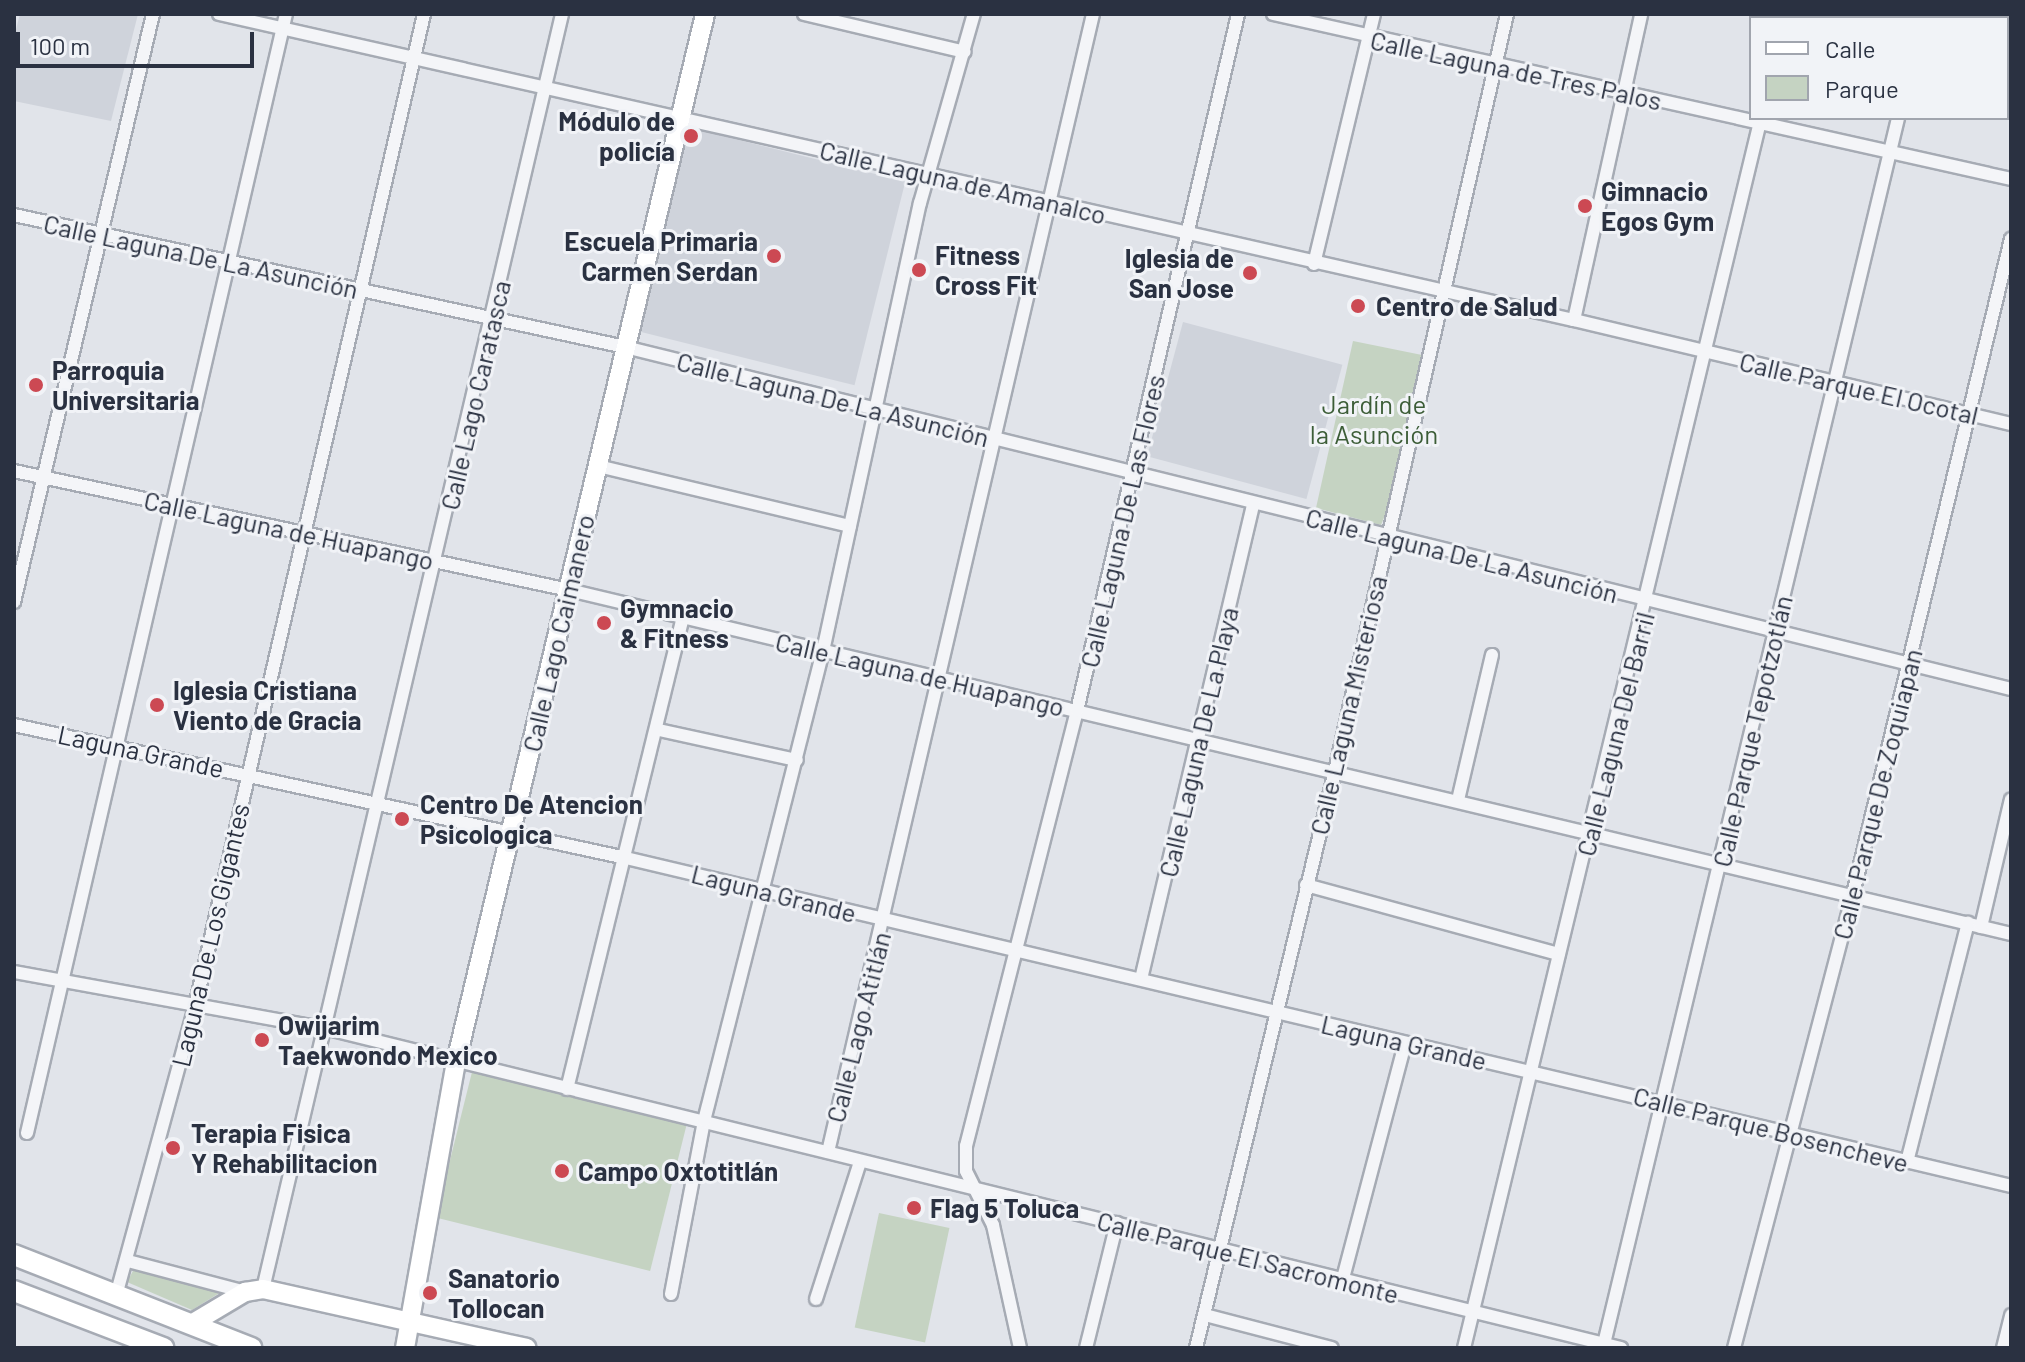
<!DOCTYPE html>
<html>
<head>
<meta charset="utf-8">
<style>
  body { margin:0 }
  #map { position:relative; width:2025px; height:1362px; overflow:hidden; background:#e1e4ea; font-family:Barlow,sans-serif }
  div>[style] { position:absolute }
  .built>* { inset:0; background:#cfd3db; transform-origin:0 0 }
  .green>* { inset:0; background:#c5d3c2; transform-origin:0 0 }
  .roads { filter:drop-shadow(2px 0 #a6abb4) drop-shadow(-2px 0 #a6abb4) drop-shadow(0 2px #a6abb4) drop-shadow(0 -2px #a6abb4) }
  .street>* { height:12px; margin:-6px; padding:0 6px; transform-origin:6px; border-radius:6px; background:#f4f5f8 }
  .secondary>* { height:18px; margin:-9px; padding:0 9px; transform-origin:9px; border-radius:9px; background:#fff }
  .primary>* { height:20px; margin:-10px; padding:0 10px; transform-origin:10px; border-radius:10px; background:#fff }
  .dots>* { width:22px; height:22px; translate:-50% -50%; box-sizing:border-box; border:4px solid #f1f3f7; border-radius:50% }
  span { translate:-50% -50%; white-space:nowrap; text-align:center; line-height:1.15; -webkit-text-stroke:6px #f1f3f7; paint-order:stroke }
  .street-label { font-size:26px; color:#2a3141 }
  .poi-label { font-size:26px; color:#2a3141; font-weight:700 }
  .right { translate:-100% -50%; text-align:right }
  .left { translate:0 -50%; text-align:left }
  .park-label { font-size:26px; color:#3c5d37 }
  .frame { position:absolute; inset:0; border:16px solid #2a3141; pointer-events:none }
  .legend { position:absolute; left:1749px; top:16px; width:260px; height:104px; box-sizing:border-box; background:#f1f3f7; border:2px solid #a1a5ae; margin:0; padding:10px 14px; list-style:none; font-size:24px; color:#2a3141 }
  .legend li { display:flex; align-items:center; gap:16px; height:40px }
  .legend b { width:40px; border:2px solid #a1a5ae }
  .scale { position:absolute; left:16px; top:32px; width:238px; height:36px; box-sizing:border-box; border:4px solid #2a3141; border-top:0; padding-left:10px; font-size:24px; line-height:28px; white-space:nowrap; color:#2a3141; -webkit-text-stroke:6px #f1f3f7; paint-order:stroke }
</style>
</head>
<body>
<div id="map">
  <div class="built">
    <i style="clip-path:polygon(20px 14px,138px 14px,111px 121px,14px 101px,14px 37px)"></i>
    <i style="left:687px;top:127px;width:225px;height:210px;rotate:14deg"></i>
    <i style="left:1183px;top:322px;width:165px;height:139px;rotate:15deg"></i>
  </div>
  <div class="green">
    <i style="clip-path:polygon(1353px 341px,1427px 356px,1400px 478px,1381px 525px,1316px 508px)"></i>
    <i style="left:472px;top:1072px;width:221px;height:150px;rotate:14deg"></i>
    <i style="left:879px;top:1213px;width:72px;height:117px;rotate:12deg"></i>
    <i style="clip-path:polygon(134px 1269px,221px 1292px,192px 1310px,127px 1282px)"></i>
  </div>
  <div class="roads">
    <div class="street">
      <i style="left:219px;top:14px;width:1389px;rotate:12.73deg"></i>
      <i style="left:1574px;top:320px;width:449px;rotate:13.4deg"></i>
      <i style="left:804px;top:14px;width:165px;rotate:13.3deg"></i>
      <i style="left:1273px;top:14px;width:756px;rotate:12.6deg"></i>
      <i style="left:1786px;top:18px;width:4px;rotate:-76deg"></i>
      <i style="left:1924px;top:18px;width:4px;rotate:-76deg"></i>
      <i style="left:14px;top:215px;width:625px;rotate:12.19deg"></i>
      <i style="left:625px;top:347px;width:1428px;rotate:13.86deg"></i>
      <i style="left:1314px;top:264px;width:257px;rotate:-76.5deg"></i>
      <i style="left:1574px;top:320px;width:313px;rotate:-77.6deg"></i>
      <i style="left:598px;top:466px;width:259px;rotate:13.4deg"></i>
      <i style="left:14px;top:471px;width:568px;rotate:12.1deg"></i>
      <i style="left:569px;top:590px;width:1482px;rotate:13.42deg"></i>
      <i style="left:14px;top:602px;width:604px;rotate:-76.7deg"></i>
      <i style="left:14px;top:725px;width:626px;rotate:12.26deg"></i>
      <i style="left:626px;top:858px;width:1423px;rotate:13.32deg"></i>
      <i style="left:659px;top:730px;width:141px;rotate:12.3deg"></i>
      <i style="left:1458px;top:800px;width:149px;rotate:-76.8deg"></i>
      <i style="left:1306px;top:885px;width:262px;rotate:15.3deg"></i>
      <i style="left:1981px;top:927px;width:131px;rotate:-76.8deg"></i>
      <i style="left:14px;top:972px;width:319px;rotate:10.3deg"></i>
      <i style="left:328px;top:1029px;width:1332px;rotate:13.86deg"></i>
      <i style="left:1141px;top:979px;width:488px;rotate:-76.7deg"></i>
      <i style="left:567px;top:1089px;width:486px;rotate:-76.2deg"></i>
      <i style="left:27px;top:1133px;width:1149px;rotate:-76.97deg"></i>
      <i style="left:828px;top:1152px;width:1168px;rotate:-76.89deg"></i>
      <i style="left:1907px;top:1162px;width:247px;rotate:-75.7deg"></i>
      <i style="left:128px;top:1261px;width:121px;rotate:14.8deg"></i>
      <i style="left:1342px;top:1282px;width:247px;rotate:-75.2deg"></i>
      <i style="left:263px;top:1289px;width:1310px;rotate:-76.8deg"></i>
      <i style="left:117px;top:1292px;width:295px;rotate:-74.7deg"></i>
      <i style="left:195px;top:1007px;width:1019px;rotate:-77.01deg"></i>
      <i style="left:671px;top:1294px;width:176px;rotate:-79.2deg"></i>
      <i style="left:704px;top:1121px;width:485px;rotate:-75.8deg"></i>
      <i style="left:823px;top:651px;width:458px;rotate:-77.8deg"></i>
      <i style="left:920px;top:203px;width:197px;rotate:-74.1deg"></i>
      <i style="left:816px;top:1299px;width:144px;rotate:-72.2deg"></i>
      <i style="left:1205px;top:1315px;width:131px;rotate:14.6deg"></i>
      <i style="left:1020px;top:1348px;width:126px;rotate:-102.4deg"></i>
      <i style="left:993px;top:1225px;width:60px;rotate:-116.6deg"></i>
      <i style="left:966px;top:1171px;width:25px;rotate:-90deg"></i>
      <i style="left:966px;top:1146px;width:449px;rotate:-75.7deg"></i>
      <i style="left:1077px;top:711px;width:715px;rotate:-76.99deg"></i>
      <i style="left:1086px;top:1348px;width:129px;rotate:-76.1deg"></i>
      <i style="left:1196px;top:1348px;width:594px;rotate:-76.46deg"></i>
      <i style="left:1335px;top:771px;width:776px;rotate:-77.2deg"></i>
      <i style="left:1464px;top:1348px;width:1265px;rotate:-76.43deg"></i>
      <i style="left:1603px;top:1348px;width:1265px;rotate:-76.51deg"></i>
      <i style="left:1734px;top:1348px;width:469px;rotate:-75.3deg"></i>
      <i style="left:1853px;top:894px;width:674px;rotate:-76.44deg"></i>
      <i style="left:2003px;top:1348px;width:34px;rotate:-76deg"></i>
    </div>
    <div class="secondary">
      <i style="left:193px;top:1323px;width:61px;rotate:-30.8deg"></i>
      <i style="left:245px;top:1292px;width:18px;rotate:-9deg"></i>
      <i style="left:263px;top:1289px;width:270px;rotate:12.6deg"></i>
      <i style="left:405px;top:1348px;width:291px;rotate:-79.9deg"></i>
      <i style="left:456px;top:1062px;width:1077px;rotate:-76.63deg"></i>
    </div>
    <div class="primary">
      <i style="left:14px;top:1255px;width:255px;rotate:21.4deg"></i>
      <i style="left:14px;top:1291px;width:160px;rotate:20.9deg"></i>
    </div>
  </div>
  <div class="dots">
    <i style="left:691px;top:136px;background:#cc4953"></i>
    <i style="left:1585px;top:206px;background:#cc4953"></i>
    <i style="left:774px;top:256px;background:#cc4953"></i>
    <i style="left:919px;top:270px;background:#cc4953"></i>
    <i style="left:1250px;top:273px;background:#cc4953"></i>
    <i style="left:1358px;top:306px;background:#cc4953"></i>
    <i style="left:36px;top:385px;background:#cc4953"></i>
    <i style="left:604px;top:623px;background:#cc4953"></i>
    <i style="left:157px;top:705px;background:#cc4953"></i>
    <i style="left:402px;top:819px;background:#cc4953"></i>
    <i style="left:262px;top:1040px;background:#cc4953"></i>
    <i style="left:173px;top:1148px;background:#cc4953"></i>
    <i style="left:562px;top:1171px;background:#cc4953"></i>
    <i style="left:914px;top:1208px;background:#cc4953"></i>
    <i style="left:430px;top:1293px;background:#cc4953"></i>
  </div>
  <div class="street-label">
    <span style="left:1516px;top:70px;rotate:12deg">Calle Laguna de Tres Palos</span>
    <span style="left:963px;top:182px;rotate:13deg">Calle Laguna de Amanalco</span>
    <span style="left:201px;top:256px;rotate:12deg">Calle Laguna De La Asunción</span>
    <span style="left:1859px;top:388px;rotate:13deg">Calle Parque El Ocotal</span>
    <span style="left:475px;top:395px;rotate:-77deg">Calle Lago Caratasca</span>
    <span style="left:833px;top:399px;rotate:14deg">Calle Laguna De La Asunción</span>
    <span style="left:1122px;top:521px;rotate:-77deg">Calle Laguna De Las Flores</span>
    <span style="left:289px;top:530px;rotate:12deg">Calle Laguna de Huapango</span>
    <span style="left:1462px;top:555px;rotate:14deg">Calle Laguna De La Asunción</span>
    <span style="left:558px;top:633px;rotate:-77deg">Calle Lago Caimanero</span>
    <span style="left:920px;top:674px;rotate:13deg">Calle Laguna de Huapango</span>
    <span style="left:1348px;top:705px;rotate:-77deg">Calle Laguna Misteriosa</span>
    <span style="left:1752px;top:731px;rotate:-77deg">Calle Parque Tepotzotlán</span>
    <span style="left:1615px;top:734px;rotate:-76deg">Calle Laguna Del Barril</span>
    <span style="left:1198px;top:742px;rotate:-77deg">Calle Laguna De La Playa</span>
    <span style="left:141px;top:751px;rotate:12deg">Laguna Grande</span>
    <span style="left:1877px;top:794px;rotate:-76deg">Calle Parque De Zoquiapan</span>
    <span style="left:774px;top:893px;rotate:14deg">Laguna Grande</span>
    <span style="left:210px;top:935px;rotate:-77deg">Laguna De Los Gigantes</span>
    <span style="left:858px;top:1027px;rotate:-76deg">Calle Lago Atitlán</span>
    <span style="left:1404px;top:1042px;rotate:13deg">Laguna Grande</span>
    <span style="left:1771px;top:1129px;rotate:14deg">Calle Parque Bosencheve</span>
    <span style="left:1248px;top:1257px;rotate:14deg">Calle Parque El Sacromonte</span>
  </div>
  <div class="poi-label">
    <span class="right" style="left:675px;top:136px">Módulo de<br>policía</span>
    <span class="left" style="left:1601px;top:206px">Gimnacio<br>Egos Gym</span>
    <span class="right" style="left:758px;top:256px">Escuela Primaria<br>Carmen Serdan</span>
    <span class="left" style="left:935px;top:270px">Fitness<br>Cross Fit</span>
    <span class="right" style="left:1234px;top:273px">Iglesia de<br>San Jose</span>
    <span class="left" style="left:1376px;top:306px">Centro de Salud</span>
    <span class="left" style="left:52px;top:385px">Parroquia<br>Universitaria</span>
    <span class="left" style="left:620px;top:623px">Gymnacio<br>&amp; Fitness</span>
    <span class="left" style="left:173px;top:705px">Iglesia Cristiana<br>Viento de Gracia</span>
    <span class="left" style="left:420px;top:819px">Centro De Atencion<br>Psicologica</span>
    <span class="left" style="left:278px;top:1040px">Owijarim<br>Taekwondo Mexico</span>
    <span class="left" style="left:191px;top:1148px">Terapia Fisica<br>Y Rehabilitacion</span>
    <span class="left" style="left:578px;top:1171px">Campo Oxtotitlán</span>
    <span class="left" style="left:930px;top:1208px">Flag 5 Toluca</span>
    <span class="left" style="left:448px;top:1293px">Sanatorio<br>Tollocan</span>
  </div>
  <div class="park-label">
    <span style="left:1374px;top:419px">Jardín de<br>la Asunción</span>
  </div>
  <div class="frame"></div>
  <ul class="legend">
  <li><b style="height:10px;background:#fff"></b>Calle</li>
  <li><b style="height:22px;background:#c5d3c2"></b>Parque</li>
  </ul>
  <div class="scale">100 m</div>
</div>
</body>
</html>
